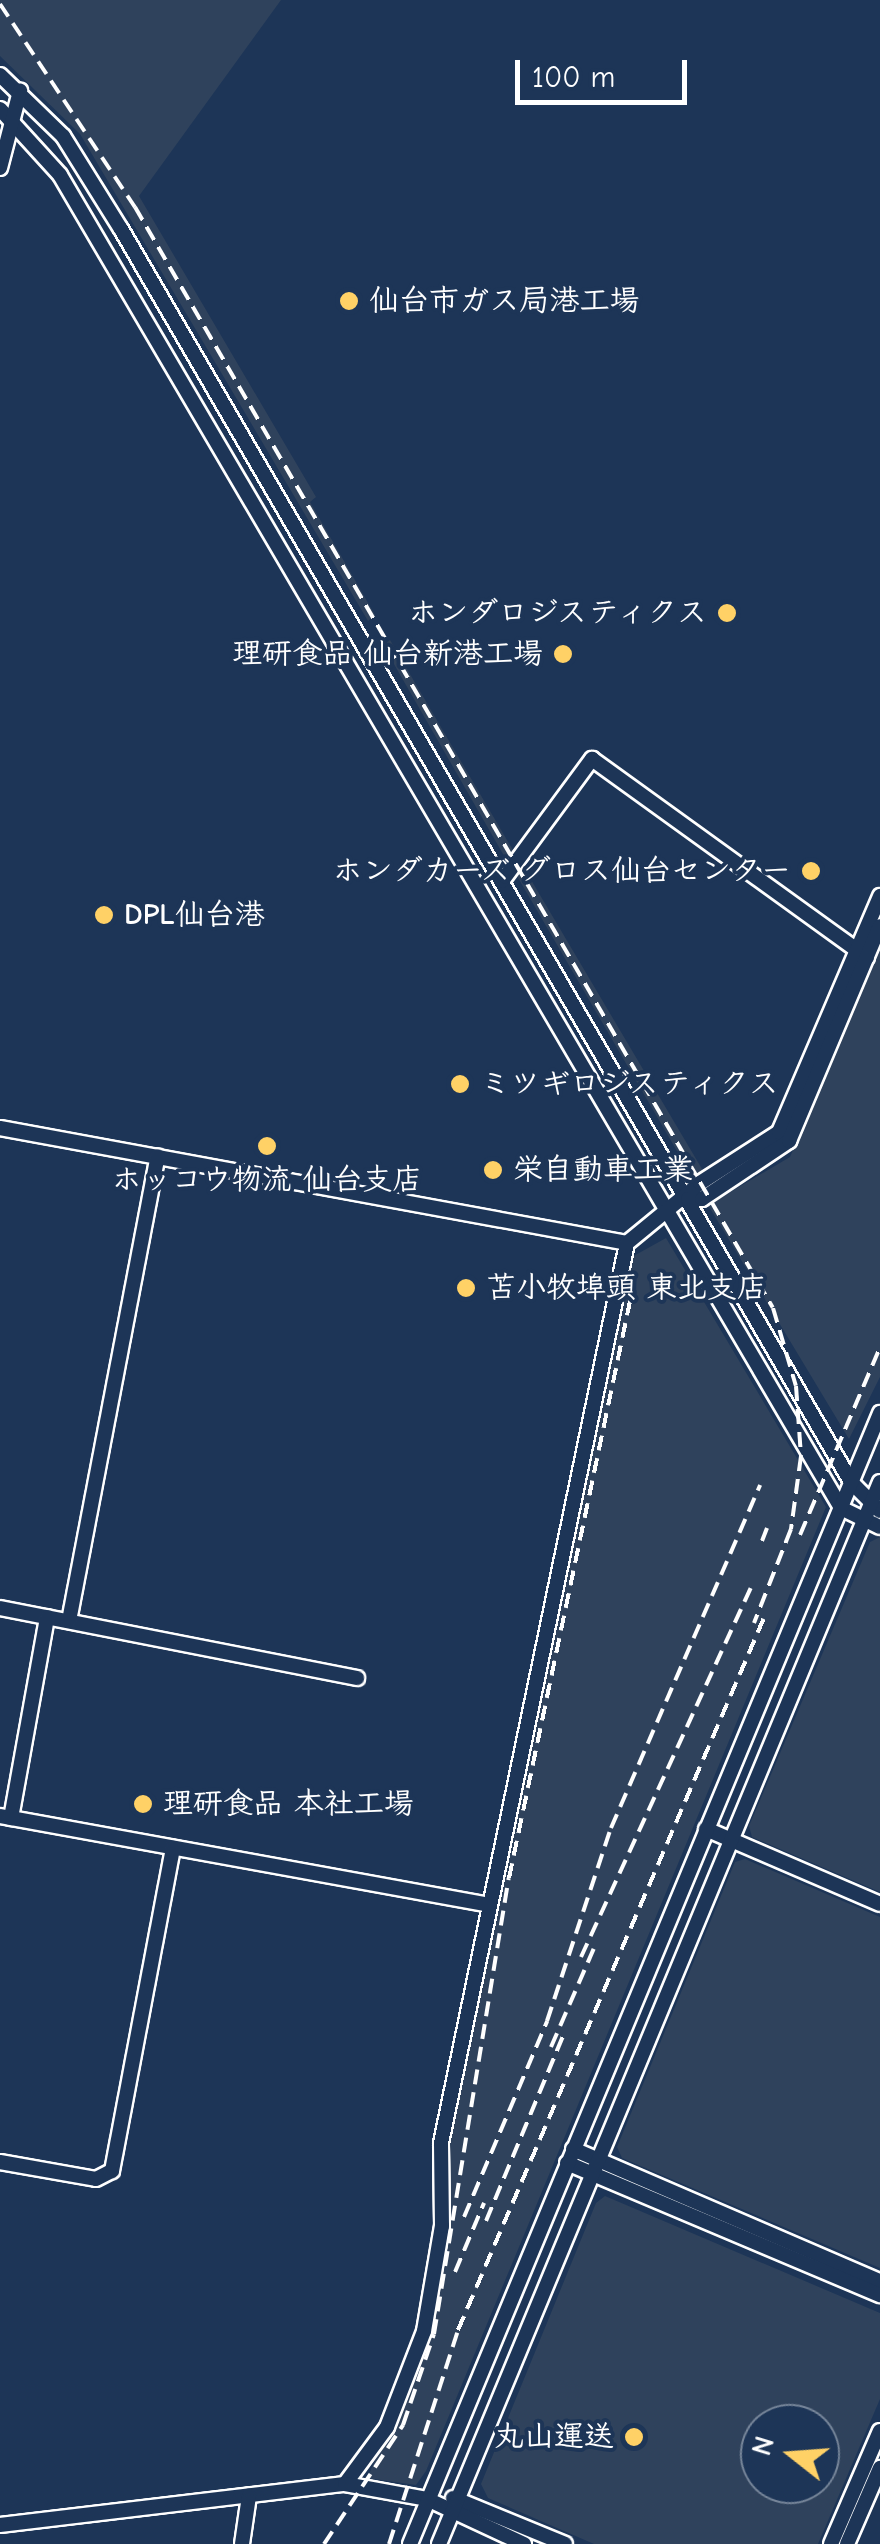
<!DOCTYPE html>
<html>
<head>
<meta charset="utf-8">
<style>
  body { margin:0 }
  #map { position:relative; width:880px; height:2544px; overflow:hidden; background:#1d3557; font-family:"Comic Neue","Klee One",sans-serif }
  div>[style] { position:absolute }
  .built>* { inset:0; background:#2f425c }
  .roads { filter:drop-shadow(2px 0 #fff) drop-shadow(-2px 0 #fff) drop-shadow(0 2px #fff) drop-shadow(0 -2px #fff) }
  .minor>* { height:14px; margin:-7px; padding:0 7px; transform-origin:7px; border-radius:7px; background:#1d3557 }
  .rail>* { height:4px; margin-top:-2px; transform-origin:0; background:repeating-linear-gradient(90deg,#fff 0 15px,transparent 0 23px) }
  .dots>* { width:28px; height:28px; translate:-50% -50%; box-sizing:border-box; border:5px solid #1d3557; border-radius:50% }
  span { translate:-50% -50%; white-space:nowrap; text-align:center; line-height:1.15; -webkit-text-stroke:8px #1d3557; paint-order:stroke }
  .poi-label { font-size:30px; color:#fff; font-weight:700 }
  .left { translate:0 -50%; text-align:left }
  .right { translate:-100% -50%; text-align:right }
  .north { position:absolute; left:740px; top:2404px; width:100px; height:100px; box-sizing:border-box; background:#1d3557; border:2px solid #77869a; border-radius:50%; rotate:287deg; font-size:28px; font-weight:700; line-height:40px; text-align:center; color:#fff }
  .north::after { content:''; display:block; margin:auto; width:35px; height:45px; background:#ffd166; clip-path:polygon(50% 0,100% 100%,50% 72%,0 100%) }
  .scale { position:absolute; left:515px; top:60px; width:172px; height:45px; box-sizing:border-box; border:5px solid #fff; border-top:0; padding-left:12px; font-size:30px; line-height:35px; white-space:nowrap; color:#fff; -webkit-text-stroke:8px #1d3557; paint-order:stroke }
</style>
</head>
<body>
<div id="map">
  <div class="built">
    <i style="clip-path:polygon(0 0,281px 0,139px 196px,316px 497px,310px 502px,375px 615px,368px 621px,80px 134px,0 56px)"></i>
    <i style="clip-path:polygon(390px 640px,514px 852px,507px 861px,383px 645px)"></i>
    <i style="clip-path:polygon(524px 868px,705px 1174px,695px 1182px,517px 876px)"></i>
    <i style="clip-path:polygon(880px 947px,880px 1377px,849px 1439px,708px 1205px,790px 1157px)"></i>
    <i style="clip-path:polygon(666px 1238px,826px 1507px,426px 2471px,416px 2485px,367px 2478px,423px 2358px,448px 2227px,445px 2147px,630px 1258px)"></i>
    <i style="clip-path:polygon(880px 1537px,880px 1892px,752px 1837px,749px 1826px,870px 1542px)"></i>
    <i style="clip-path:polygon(745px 1859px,880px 1917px,880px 2268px,622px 2158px,617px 2147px,735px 1862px)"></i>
    <i style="clip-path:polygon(evenodd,605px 2196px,880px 2313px,880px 2399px,818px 2544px,594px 2544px,488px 2498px,481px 2484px,596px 2203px,605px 2196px,760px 2424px,820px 2424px,820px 2484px,760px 2484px,760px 2424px)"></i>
  </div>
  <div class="roads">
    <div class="minor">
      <i style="left:0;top:75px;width:88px;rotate:44.1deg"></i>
      <i style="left:63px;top:136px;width:110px;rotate:58.1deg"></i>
      <i style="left:121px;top:229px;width:1450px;rotate:59.77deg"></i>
      <i style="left:851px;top:1482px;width:41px;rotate:45deg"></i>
      <i style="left:0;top:109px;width:89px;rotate:47.7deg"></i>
      <i style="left:60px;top:175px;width:1545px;rotate:59.63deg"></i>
      <i style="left:841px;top:1508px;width:43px;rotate:26deg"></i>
      <i style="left:0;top:168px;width:80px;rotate:-75.4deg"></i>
      <i style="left:502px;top:881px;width:152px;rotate:-53.6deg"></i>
      <i style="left:592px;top:759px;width:339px;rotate:35.8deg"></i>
      <i style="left:0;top:1128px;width:637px;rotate:10.39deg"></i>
      <i style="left:627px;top:1243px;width:94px;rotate:-39.4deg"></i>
      <i style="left:700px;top:1183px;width:94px;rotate:-32.8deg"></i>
      <i style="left:779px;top:1132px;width:257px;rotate:-66.8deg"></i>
      <i style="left:688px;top:1199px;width:14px"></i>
      <i style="left:702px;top:1199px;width:105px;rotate:-33.7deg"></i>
      <i style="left:789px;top:1141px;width:233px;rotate:-67.1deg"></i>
      <i style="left:0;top:1608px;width:364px;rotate:11.1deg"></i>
      <i style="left:69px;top:1621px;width:473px;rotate:-79.2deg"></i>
      <i style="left:0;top:1816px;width:496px;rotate:10.3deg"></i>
      <i style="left:11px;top:1818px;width:204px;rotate:-79.8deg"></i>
      <i style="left:706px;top:1829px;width:189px;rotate:23.3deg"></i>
      <i style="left:573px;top:2149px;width:334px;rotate:23.3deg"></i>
      <i style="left:0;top:2162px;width:97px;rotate:10deg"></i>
      <i style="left:96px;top:2179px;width:18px;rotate:-27deg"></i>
      <i style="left:112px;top:2171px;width:329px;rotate:-79.3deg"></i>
      <i style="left:567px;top:2163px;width:340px;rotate:22.9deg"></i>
      <i style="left:345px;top:2484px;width:71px;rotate:-53.6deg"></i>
      <i style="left:387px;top:2427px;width:103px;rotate:-68.9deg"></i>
      <i style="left:424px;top:2331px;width:107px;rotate:-80.3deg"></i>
      <i style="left:442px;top:2226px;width:83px;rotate:-90.7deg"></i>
      <i style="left:441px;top:2143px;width:919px;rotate:-78.32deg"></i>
      <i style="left:453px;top:2498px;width:121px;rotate:22.3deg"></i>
      <i style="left:0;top:2525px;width:347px;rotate:-6.8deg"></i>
      <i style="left:345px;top:2484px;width:83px;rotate:10.4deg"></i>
      <i style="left:427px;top:2499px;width:107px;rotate:24.9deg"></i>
      <i style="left:242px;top:2544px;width:49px;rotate:-81.7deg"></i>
      <i style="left:410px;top:2544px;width:1225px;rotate:-67.43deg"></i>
      <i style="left:439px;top:2544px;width:1150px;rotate:-67.45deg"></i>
      <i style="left:831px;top:2544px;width:123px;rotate:-66.6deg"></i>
      <i style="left:847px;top:2544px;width:83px;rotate:-66.5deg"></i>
    </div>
  </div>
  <div class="rail">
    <i style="left:0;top:4px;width:244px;rotate:56.4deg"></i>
    <i style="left:135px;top:207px;width:1272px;rotate:59.91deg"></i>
    <i style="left:773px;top:1308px;width:81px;rotate:73.6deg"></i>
    <i style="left:796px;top:1386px;width:70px;rotate:85.9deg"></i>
    <i style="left:801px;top:1456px;width:74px;rotate:97.8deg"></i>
    <i style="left:791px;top:1529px;width:101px;rotate:111.5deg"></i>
    <i style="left:800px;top:1535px;width:204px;rotate:-66.9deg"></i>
    <i style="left:762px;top:1541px;width:14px;rotate:-69deg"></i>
    <i style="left:581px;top:1957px;width:414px;rotate:-65.3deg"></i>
    <i style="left:551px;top:2047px;width:110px;rotate:-66.5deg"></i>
    <i style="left:464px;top:2217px;width:213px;rotate:-67deg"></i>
    <i style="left:547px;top:2021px;width:203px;rotate:-71.7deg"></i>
    <i style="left:611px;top:1828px;width:374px;rotate:-66.5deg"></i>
    <i style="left:486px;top:2221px;width:200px;rotate:-67.4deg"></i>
    <i style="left:455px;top:2272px;width:75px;rotate:-67.2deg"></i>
    <i style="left:324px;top:2544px;width:143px;rotate:-56.4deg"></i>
    <i style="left:403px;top:2425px;width:96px;rotate:-71.2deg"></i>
    <i style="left:434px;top:2334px;width:462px;rotate:-80.7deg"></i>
    <i style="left:509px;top:1878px;width:609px;rotate:-78.15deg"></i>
    <i style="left:389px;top:2544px;width:225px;rotate:-72.1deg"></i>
    <i style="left:458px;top:2330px;width:780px;rotate:-66.75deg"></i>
  </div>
  <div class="dots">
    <i style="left:349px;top:301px;background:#ffd166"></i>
    <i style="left:727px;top:613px;background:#ffd166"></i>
    <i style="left:563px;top:654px;background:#ffd166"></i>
    <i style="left:811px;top:871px;background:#ffd166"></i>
    <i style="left:104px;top:915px;background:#ffd166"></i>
    <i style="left:460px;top:1084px;background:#ffd166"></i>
    <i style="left:267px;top:1146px;background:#ffd166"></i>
    <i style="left:493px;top:1170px;background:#ffd166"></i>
    <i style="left:466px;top:1288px;background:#ffd166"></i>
    <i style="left:143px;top:1804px;background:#ffd166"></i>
    <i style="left:634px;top:2437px;background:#ffd166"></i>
  </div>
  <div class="poi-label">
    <span class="left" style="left:369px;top:301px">仙台市ガス局港工場</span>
    <span class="right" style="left:707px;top:613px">ホンダロジスティクス</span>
    <span class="right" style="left:543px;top:654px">理研食品 仙台新港工場</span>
    <span class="right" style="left:791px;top:871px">ホンダカーズ グロス仙台センター</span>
    <span class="left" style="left:124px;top:915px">DPL仙台港</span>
    <span class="left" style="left:480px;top:1084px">ミツギロジスティクス</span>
    <span class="left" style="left:513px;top:1170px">栄自動車工業</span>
    <span style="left:267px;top:1180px">ホッコウ物流 仙台支店</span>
    <span class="left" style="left:486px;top:1288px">苫小牧埠頭 東北支店</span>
    <span class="left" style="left:163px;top:1804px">理研食品 本社工場</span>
    <span class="right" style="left:614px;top:2437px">丸山運送</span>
  </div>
  <div class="north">N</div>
  <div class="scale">100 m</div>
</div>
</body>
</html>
